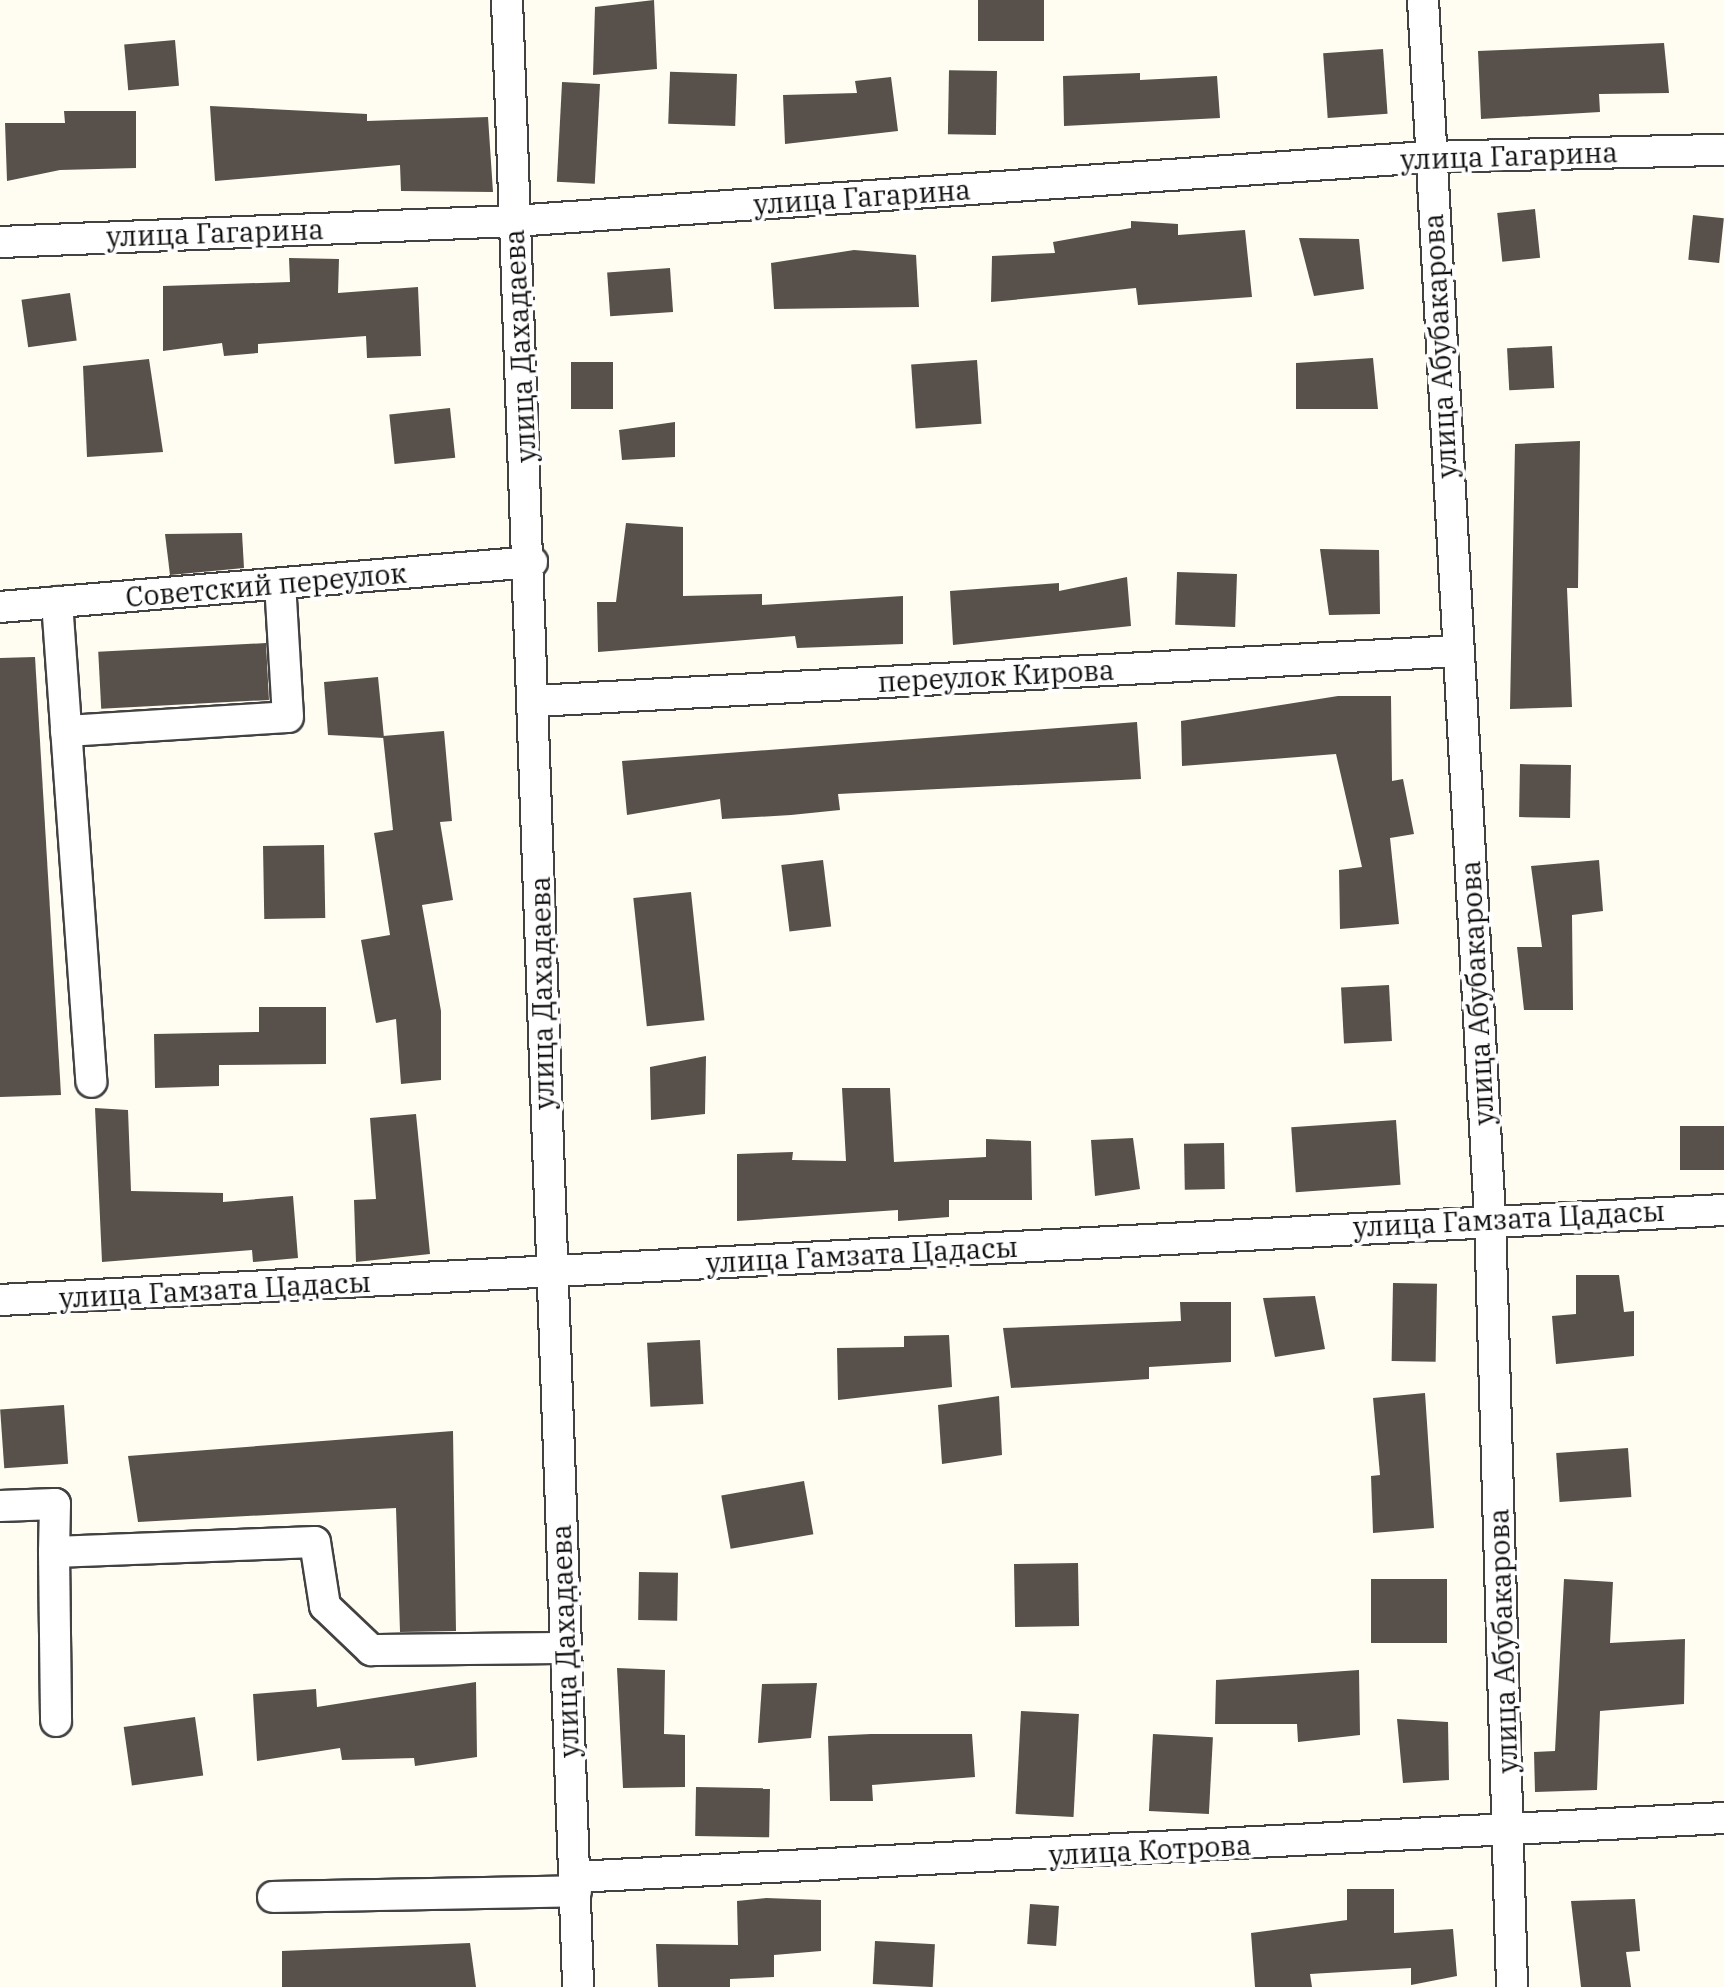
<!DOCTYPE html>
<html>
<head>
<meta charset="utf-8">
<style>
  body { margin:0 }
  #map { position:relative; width:1724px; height:1987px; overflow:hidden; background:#fffcf2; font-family:"IBM Plex Serif",serif }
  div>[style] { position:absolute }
  .building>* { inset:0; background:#58504b; transform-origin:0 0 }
  .roads { filter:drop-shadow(2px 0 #424242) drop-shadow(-2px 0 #424242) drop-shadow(0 2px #424242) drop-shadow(0 -2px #424242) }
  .street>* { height:30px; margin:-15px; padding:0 15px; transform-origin:15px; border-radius:15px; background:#fff }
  span { translate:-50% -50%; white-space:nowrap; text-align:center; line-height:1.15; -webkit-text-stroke:8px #fff; paint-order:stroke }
  .street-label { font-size:28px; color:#0f0f0f }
</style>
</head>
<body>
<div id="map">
  <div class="building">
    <i style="clip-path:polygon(654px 0,657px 69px,593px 75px,595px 7px)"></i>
    <i style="left:978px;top:0;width:66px;height:41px"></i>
    <i style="left:175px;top:40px;width:46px;height:51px;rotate:85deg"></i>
    <i style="clip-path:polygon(1664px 43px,1669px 93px,1599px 94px,1600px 112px,1481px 119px,1478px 51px)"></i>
    <i style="left:1383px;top:49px;width:65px;height:60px;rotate:86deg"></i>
    <i style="left:997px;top:71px;width:64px;height:48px;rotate:91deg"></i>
    <i style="clip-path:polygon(1140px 73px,1140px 80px,1217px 76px,1220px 118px,1064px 126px,1063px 76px)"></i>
    <i style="left:737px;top:74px;width:52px;height:67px;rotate:92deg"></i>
    <i style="clip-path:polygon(891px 77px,898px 131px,785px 144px,783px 95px,857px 93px,855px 81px)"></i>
    <i style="left:600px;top:84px;width:100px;height:38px;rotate:93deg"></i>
    <i style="clip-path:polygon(210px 106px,367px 114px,367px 121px,488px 117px,493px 192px,401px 191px,400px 165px,215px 181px)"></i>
    <i style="clip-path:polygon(64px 111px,136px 111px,136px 168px,60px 170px,7px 181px,5px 123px,65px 123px)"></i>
    <i style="left:1535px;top:209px;width:49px;height:38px;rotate:84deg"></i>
    <i style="left:1693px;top:215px;width:31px;height:45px;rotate:6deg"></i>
    <i style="clip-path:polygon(1131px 221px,1178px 224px,1178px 235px,1245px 230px,1252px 297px,1138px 305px,1136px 288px,991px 302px,992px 256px,1055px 253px,1053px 242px,1131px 228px)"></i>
    <i style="clip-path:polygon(1299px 238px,1359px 239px,1364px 289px,1314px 296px)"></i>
    <i style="clip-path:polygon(854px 250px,916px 255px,919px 307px,774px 309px,771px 263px)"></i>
    <i style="clip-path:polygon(289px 258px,339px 259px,338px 293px,418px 287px,421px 356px,367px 358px,366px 336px,258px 344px,258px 353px,224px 356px,222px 343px,163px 351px,163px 286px,290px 282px)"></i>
    <i style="left:670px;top:268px;width:44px;height:63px;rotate:86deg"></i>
    <i style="left:70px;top:293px;width:48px;height:49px;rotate:82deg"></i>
    <i style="left:1552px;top:346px;width:42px;height:45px;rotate:87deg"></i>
    <i style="clip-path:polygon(1373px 358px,1378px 409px,1296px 409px,1296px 363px)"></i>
    <i style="clip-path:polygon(149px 359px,163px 452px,87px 457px,83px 366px)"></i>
    <i style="left:977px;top:360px;width:64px;height:66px;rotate:86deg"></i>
    <i style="left:613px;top:362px;width:47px;height:42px;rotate:90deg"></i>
    <i style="left:450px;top:408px;width:50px;height:61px;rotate:84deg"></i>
    <i style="clip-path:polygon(675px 422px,675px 457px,622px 460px,619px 430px)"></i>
    <i style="clip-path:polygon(1580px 441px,1578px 588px,1567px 588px,1572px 707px,1510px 709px,1515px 444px)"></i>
    <i style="clip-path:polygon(626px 523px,683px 527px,683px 596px,762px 594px,762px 605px,903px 596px,903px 644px,797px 648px,795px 636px,598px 652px,597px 602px,616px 602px)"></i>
    <i style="clip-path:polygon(242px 533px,244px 568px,170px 575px,165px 534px)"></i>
    <i style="clip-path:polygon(1320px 549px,1379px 550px,1380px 614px,1329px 615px)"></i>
    <i style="left:1237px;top:574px;width:53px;height:60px;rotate:92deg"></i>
    <i style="clip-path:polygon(1127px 577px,1131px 626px,953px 645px,950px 591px,1059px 583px,1059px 591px)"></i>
    <i style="left:266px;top:643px;width:57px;height:168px;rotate:87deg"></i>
    <i style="clip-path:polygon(35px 657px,61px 1095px,0 1097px,0 658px)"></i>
    <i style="clip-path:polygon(378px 677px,384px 738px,328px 735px,324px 682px)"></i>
    <i style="clip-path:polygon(1338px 696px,1391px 696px,1392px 781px,1403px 779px,1414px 834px,1390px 838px,1399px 924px,1340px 929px,1339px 870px,1362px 867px,1336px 754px,1182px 766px,1181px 721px)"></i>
    <i style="clip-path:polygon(1137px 722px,1141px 779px,838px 794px,840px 810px,791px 815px,722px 819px,720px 799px,627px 815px,622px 761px)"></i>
    <i style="clip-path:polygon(444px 731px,452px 821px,440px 822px,453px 900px,422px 905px,441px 1011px,441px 1080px,401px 1084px,396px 1019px,376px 1023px,361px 940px,390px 935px,374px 833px,393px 830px,383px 736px)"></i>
    <i style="left:1571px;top:765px;width:53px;height:51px;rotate:91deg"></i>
    <i style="left:324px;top:845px;width:73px;height:61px;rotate:89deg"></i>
    <i style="left:823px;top:860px;width:67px;height:42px;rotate:83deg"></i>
    <i style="clip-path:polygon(1599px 860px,1603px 911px,1572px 915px,1573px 1010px,1524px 1010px,1517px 947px,1542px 947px,1531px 866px)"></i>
    <i style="left:691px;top:892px;width:129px;height:58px;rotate:84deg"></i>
    <i style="left:1389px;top:985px;width:56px;height:48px;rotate:87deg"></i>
    <i style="clip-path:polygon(259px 1007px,326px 1007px,326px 1064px,219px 1065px,219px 1086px,155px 1088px,154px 1034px,259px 1032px)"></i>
    <i style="clip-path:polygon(706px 1056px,705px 1114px,651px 1120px,650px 1067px)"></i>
    <i style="clip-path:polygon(842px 1088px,890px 1088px,894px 1162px,986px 1157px,986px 1139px,1031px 1141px,1032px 1200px,949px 1200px,949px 1217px,898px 1221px,898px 1210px,737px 1221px,737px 1154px,793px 1152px,792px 1160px,846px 1161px)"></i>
    <i style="clip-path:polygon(95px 1108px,128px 1110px,131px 1191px,223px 1193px,223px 1202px,293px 1196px,298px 1258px,253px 1262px,252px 1250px,102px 1262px)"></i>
    <i style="clip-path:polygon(416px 1114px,430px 1254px,356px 1262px,354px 1200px,376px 1199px,370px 1118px)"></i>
    <i style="left:1396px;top:1120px;width:65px;height:105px;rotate:86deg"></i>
    <i style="left:1724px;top:1126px;width:44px;height:44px;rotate:90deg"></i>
    <i style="clip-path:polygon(1133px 1138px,1140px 1189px,1095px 1196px,1091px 1140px)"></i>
    <i style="left:1224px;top:1143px;width:46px;height:40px;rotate:89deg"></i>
    <i style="clip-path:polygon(1576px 1275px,1619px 1275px,1624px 1312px,1634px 1311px,1634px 1356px,1556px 1364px,1552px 1316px,1576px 1314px)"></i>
    <i style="left:1393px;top:1283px;width:44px;height:78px;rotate:1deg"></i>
    <i style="clip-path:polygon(1315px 1296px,1325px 1349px,1275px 1357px,1263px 1298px)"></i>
    <i style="clip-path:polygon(1180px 1302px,1231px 1302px,1231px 1362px,1149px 1367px,1149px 1379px,1011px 1388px,1003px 1328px,1181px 1321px)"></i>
    <i style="clip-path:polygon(949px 1335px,952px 1387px,838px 1400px,837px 1348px,904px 1347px,904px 1336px)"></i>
    <i style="left:700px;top:1340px;width:64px;height:53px;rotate:87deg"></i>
    <i style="clip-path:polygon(1425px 1393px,1434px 1528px,1373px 1533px,1371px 1476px,1380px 1475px,1373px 1398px)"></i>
    <i style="clip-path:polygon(999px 1396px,1002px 1455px,942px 1464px,938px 1405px)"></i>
    <i style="left:64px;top:1405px;width:59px;height:64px;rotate:86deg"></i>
    <i style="clip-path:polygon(453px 1431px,456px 1631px,400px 1632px,396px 1508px,138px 1522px,128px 1456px)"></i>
    <i style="left:1628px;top:1448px;width:49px;height:72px;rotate:86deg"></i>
    <i style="left:804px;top:1481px;width:54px;height:84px;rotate:80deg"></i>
    <i style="left:1078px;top:1563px;width:63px;height:64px;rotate:89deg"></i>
    <i style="left:639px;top:1572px;width:39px;height:48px;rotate:1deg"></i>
    <i style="left:1447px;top:1579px;width:64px;height:76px;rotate:90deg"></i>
    <i style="clip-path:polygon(1564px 1579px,1613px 1582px,1610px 1643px,1685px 1639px,1684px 1704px,1600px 1711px,1597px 1790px,1535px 1792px,1534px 1752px,1555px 1751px)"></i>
    <i style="clip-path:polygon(617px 1668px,665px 1670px,664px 1734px,685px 1735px,685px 1787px,623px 1788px)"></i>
    <i style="clip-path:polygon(1359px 1670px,1360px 1735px,1298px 1742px,1297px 1724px,1215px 1724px,1216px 1680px)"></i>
    <i style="clip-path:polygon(476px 1682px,477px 1757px,415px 1766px,414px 1758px,342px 1760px,340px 1748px,257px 1761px,253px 1694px,316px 1689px,317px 1707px)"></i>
    <i style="clip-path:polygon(817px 1683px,811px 1738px,758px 1743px,762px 1684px)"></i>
    <i style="left:1021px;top:1711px;width:58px;height:103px;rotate:3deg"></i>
    <i style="left:195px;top:1717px;width:59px;height:72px;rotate:82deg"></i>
    <i style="clip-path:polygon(1397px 1719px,1448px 1722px,1449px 1780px,1403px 1783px)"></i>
    <i style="clip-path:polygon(871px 1734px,972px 1734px,975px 1777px,872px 1785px,873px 1801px,830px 1801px,828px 1736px)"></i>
    <i style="left:1153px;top:1734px;width:60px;height:77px;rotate:3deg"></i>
    <i style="left:696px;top:1787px;width:74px;height:49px;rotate:1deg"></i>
    <i style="clip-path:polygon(1347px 1889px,1394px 1889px,1394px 1933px,1453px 1929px,1457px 1976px,1411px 1985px,1411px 1968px,1310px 1974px,1312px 1987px,1255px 1987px,1251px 1933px,1347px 1920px)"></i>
    <i style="clip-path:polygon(766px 1898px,821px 1900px,821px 1951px,774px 1955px,774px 1977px,730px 1979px,730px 1987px,658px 1987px,656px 1944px,738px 1945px,737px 1901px)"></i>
    <i style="clip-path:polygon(1635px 1899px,1640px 1951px,1626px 1952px,1631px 1987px,1581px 1987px,1571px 1901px)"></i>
    <i style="left:1030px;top:1904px;width:29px;height:40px;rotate:4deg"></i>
    <i style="left:875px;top:1941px;width:60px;height:43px;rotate:3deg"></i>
    <i style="clip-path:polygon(470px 1943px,476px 1987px,282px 1987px,282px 1951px)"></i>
  </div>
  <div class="roads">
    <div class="street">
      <i style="left:507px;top:0;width:1988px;rotate:87.95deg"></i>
      <i style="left:1423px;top:0;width:1219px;rotate:86.85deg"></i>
      <i style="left:1490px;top:1217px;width:770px;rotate:88.36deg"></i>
      <i style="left:0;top:242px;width:514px;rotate:-2.34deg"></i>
      <i style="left:514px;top:221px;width:916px;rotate:-4.01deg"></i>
      <i style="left:1428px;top:157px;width:296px;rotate:-1.4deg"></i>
      <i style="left:57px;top:602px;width:481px;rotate:85.9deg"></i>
      <i style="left:0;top:607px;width:534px;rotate:-4.83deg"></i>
      <i style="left:535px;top:701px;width:924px;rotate:-3.1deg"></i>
      <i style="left:66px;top:731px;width:222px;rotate:-3.6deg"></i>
      <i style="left:288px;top:717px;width:133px;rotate:-93.4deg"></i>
      <i style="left:0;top:1300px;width:1726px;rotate:-2.99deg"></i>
      <i style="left:0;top:1506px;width:55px;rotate:-2.1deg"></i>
      <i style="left:55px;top:1504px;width:48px;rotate:91.2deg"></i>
      <i style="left:54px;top:1552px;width:261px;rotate:-2.2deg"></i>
      <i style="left:315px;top:1542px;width:65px;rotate:81.1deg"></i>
      <i style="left:325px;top:1606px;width:64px;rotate:43.7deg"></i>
      <i style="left:371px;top:1650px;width:194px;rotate:-0.6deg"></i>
      <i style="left:54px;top:1552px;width:169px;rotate:89.3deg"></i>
      <i style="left:575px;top:1877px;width:1151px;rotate:-2.94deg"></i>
      <i style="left:273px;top:1897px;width:303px;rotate:-1.1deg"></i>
    </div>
  </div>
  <div class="street-label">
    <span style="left:1509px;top:156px;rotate:-2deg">улица Гагарина</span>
    <span style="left:862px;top:197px;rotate:-4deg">улица Гагарина</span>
    <span style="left:215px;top:233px;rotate:-2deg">улица Гагарина</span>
    <span style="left:520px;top:346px;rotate:-93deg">улица Дахадаева</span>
    <span style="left:1440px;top:346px;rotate:-93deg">улица Абубакарова</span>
    <span style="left:266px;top:585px;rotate:-5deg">Советский переулок</span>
    <span style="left:996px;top:676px;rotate:-3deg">переулок Кирова</span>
    <span style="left:542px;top:993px;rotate:-91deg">улица Дахадаева</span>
    <span style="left:1477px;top:993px;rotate:-93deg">улица Абубакарова</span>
    <span style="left:1509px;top:1219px;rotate:-3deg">улица Гамзата Цадасы</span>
    <span style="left:862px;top:1255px;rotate:-3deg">улица Гамзата Цадасы</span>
    <span style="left:215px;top:1290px;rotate:-3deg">улица Гамзата Цадасы</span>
    <span style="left:565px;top:1641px;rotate:-92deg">улица Дахадаева</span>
    <span style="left:1503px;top:1641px;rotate:-92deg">улица Абубакарова</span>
    <span style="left:1150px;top:1850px;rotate:-3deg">улица Котрова</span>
  </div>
</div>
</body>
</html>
